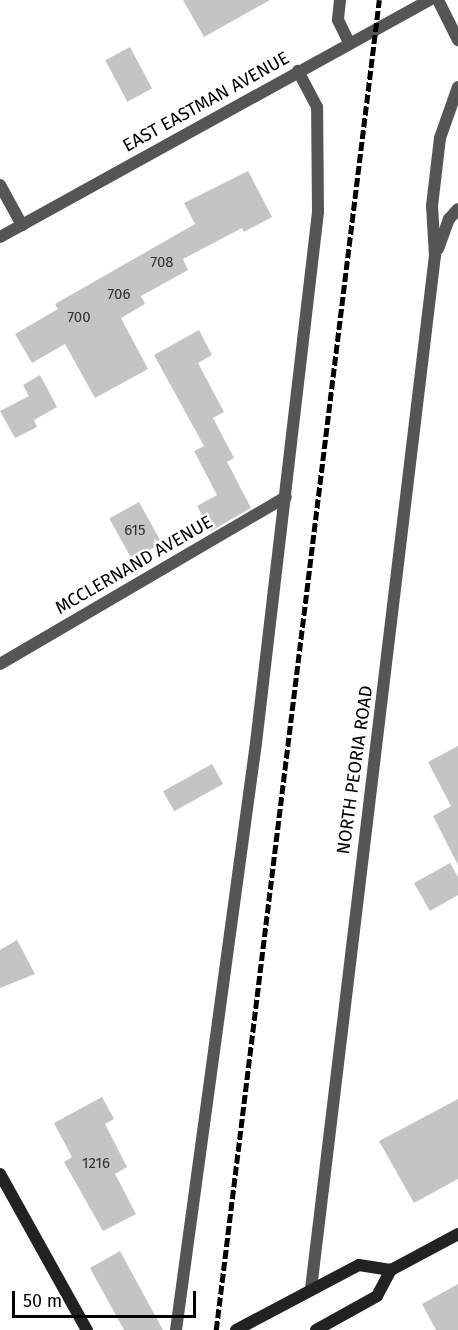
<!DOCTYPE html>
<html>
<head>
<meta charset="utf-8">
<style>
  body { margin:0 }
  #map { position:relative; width:458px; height:1330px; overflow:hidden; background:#fff; font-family:"Fira Sans",sans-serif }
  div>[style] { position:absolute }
  .building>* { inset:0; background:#c4c4c4; transform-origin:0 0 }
  .minor>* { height:12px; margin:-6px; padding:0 6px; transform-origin:6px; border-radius:6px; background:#555 }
  .secondary>* { height:12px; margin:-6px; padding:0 6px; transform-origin:6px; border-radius:6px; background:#222 }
  .rail>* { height:4.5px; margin-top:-2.25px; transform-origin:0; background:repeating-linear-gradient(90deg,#000 0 9px,transparent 0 12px) }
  span { translate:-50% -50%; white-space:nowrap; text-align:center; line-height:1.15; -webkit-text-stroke:4.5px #fff; paint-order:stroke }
  .number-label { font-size:15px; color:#313131 }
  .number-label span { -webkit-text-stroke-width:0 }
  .street-label { font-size:18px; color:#000 }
  .scale { position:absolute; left:12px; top:1291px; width:184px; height:27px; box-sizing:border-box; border:3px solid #000; border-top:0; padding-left:8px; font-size:18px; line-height:21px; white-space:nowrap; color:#000; -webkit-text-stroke:4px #fff; paint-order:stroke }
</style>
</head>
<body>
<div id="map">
  <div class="building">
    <i style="clip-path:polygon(183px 0,270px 0,204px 37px)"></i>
    <i style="left:130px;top:47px;width:47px;height:28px;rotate:62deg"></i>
    <i style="clip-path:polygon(248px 171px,272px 217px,244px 232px,242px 228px,183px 259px,188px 270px,141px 296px,145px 304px,121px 318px,148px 369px,95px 398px,65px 344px,32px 363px,15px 334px,58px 309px,55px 304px,195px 224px,184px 203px)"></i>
    <i style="clip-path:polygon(199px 330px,212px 355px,198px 363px,224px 412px,213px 418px,234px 458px,227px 462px,251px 508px,211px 531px,197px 506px,217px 495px,194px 451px,204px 446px,154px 355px)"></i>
    <i style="clip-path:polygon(40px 375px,57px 407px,34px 420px,37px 427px,15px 438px,0 411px,29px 396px,23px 385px)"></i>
    <i style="left:139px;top:502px;width:47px;height:34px;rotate:61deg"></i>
    <i style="clip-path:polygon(458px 746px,458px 865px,433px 816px,451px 806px,428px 762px)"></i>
    <i style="left:212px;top:764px;width:23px;height:56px;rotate:61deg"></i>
    <i style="clip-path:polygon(450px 863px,458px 877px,458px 895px,430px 911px,414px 883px)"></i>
    <i style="clip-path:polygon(17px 940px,35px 974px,0 988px,0 950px)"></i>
    <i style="clip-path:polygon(102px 1097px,114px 1119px,105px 1124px,127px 1167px,115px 1174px,136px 1214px,103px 1231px,64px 1162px,72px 1157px,54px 1123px)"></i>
    <i style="clip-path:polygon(458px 1099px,458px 1179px,414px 1203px,379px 1141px)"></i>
    <i style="clip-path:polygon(120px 1251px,163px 1330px,124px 1330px,90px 1268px)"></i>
    <i style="clip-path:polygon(458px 1284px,458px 1330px,436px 1330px,422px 1304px)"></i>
  </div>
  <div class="minor">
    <i style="left:340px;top:0;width:20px;rotate:96deg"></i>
    <i style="left:338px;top:20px;width:25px;rotate:64deg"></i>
    <i style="left:438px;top:0;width:45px;rotate:63.4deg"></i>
    <i style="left:0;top:185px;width:46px;rotate:61.2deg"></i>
    <i style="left:0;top:237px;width:491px;rotate:-28.9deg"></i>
    <i style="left:438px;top:249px;width:32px;rotate:-70deg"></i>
    <i style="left:449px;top:219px;width:13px;rotate:-48deg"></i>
    <i style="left:0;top:664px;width:331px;rotate:-30.3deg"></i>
    <i style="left:311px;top:1289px;width:1040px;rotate:-83.16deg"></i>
    <i style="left:435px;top:256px;width:50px;rotate:-93.4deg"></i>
    <i style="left:432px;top:206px;width:68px;rotate:-83.3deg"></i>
    <i style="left:440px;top:138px;width:54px;rotate:-70.6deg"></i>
    <i style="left:176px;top:1330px;width:592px;rotate:-82.24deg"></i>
    <i style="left:256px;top:743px;width:535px;rotate:-83.34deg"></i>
    <i style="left:318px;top:212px;width:105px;rotate:-90.5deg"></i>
    <i style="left:317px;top:107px;width:41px;rotate:-117.8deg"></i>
  </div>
  <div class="secondary">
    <i style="left:0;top:1174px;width:179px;rotate:60.9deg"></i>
    <i style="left:236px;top:1330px;width:139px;rotate:-27.9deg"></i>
    <i style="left:359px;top:1265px;width:32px;rotate:9deg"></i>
    <i style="left:316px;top:1330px;width:70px;rotate:-29.1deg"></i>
    <i style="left:377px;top:1296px;width:30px;rotate:-62deg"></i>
    <i style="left:391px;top:1270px;width:76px;rotate:-28.2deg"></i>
  </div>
  <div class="rail">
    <i style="left:216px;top:1330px;width:1340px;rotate:-83.01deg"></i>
  </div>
  <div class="number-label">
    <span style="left:162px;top:263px">708</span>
    <span style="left:119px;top:295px">706</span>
    <span style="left:79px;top:318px">700</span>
    <span style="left:135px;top:531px">615</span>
    <span style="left:96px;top:1164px">1216</span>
  </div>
  <div class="street-label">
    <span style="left:206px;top:102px;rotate:-29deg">EAST EASTMAN AVENUE</span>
    <span style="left:134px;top:565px;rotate:-30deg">MCCLERNAND AVENUE</span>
    <span style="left:355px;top:770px;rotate:-82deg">NORTH PEORIA ROAD</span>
  </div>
  <div class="scale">50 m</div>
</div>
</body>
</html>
